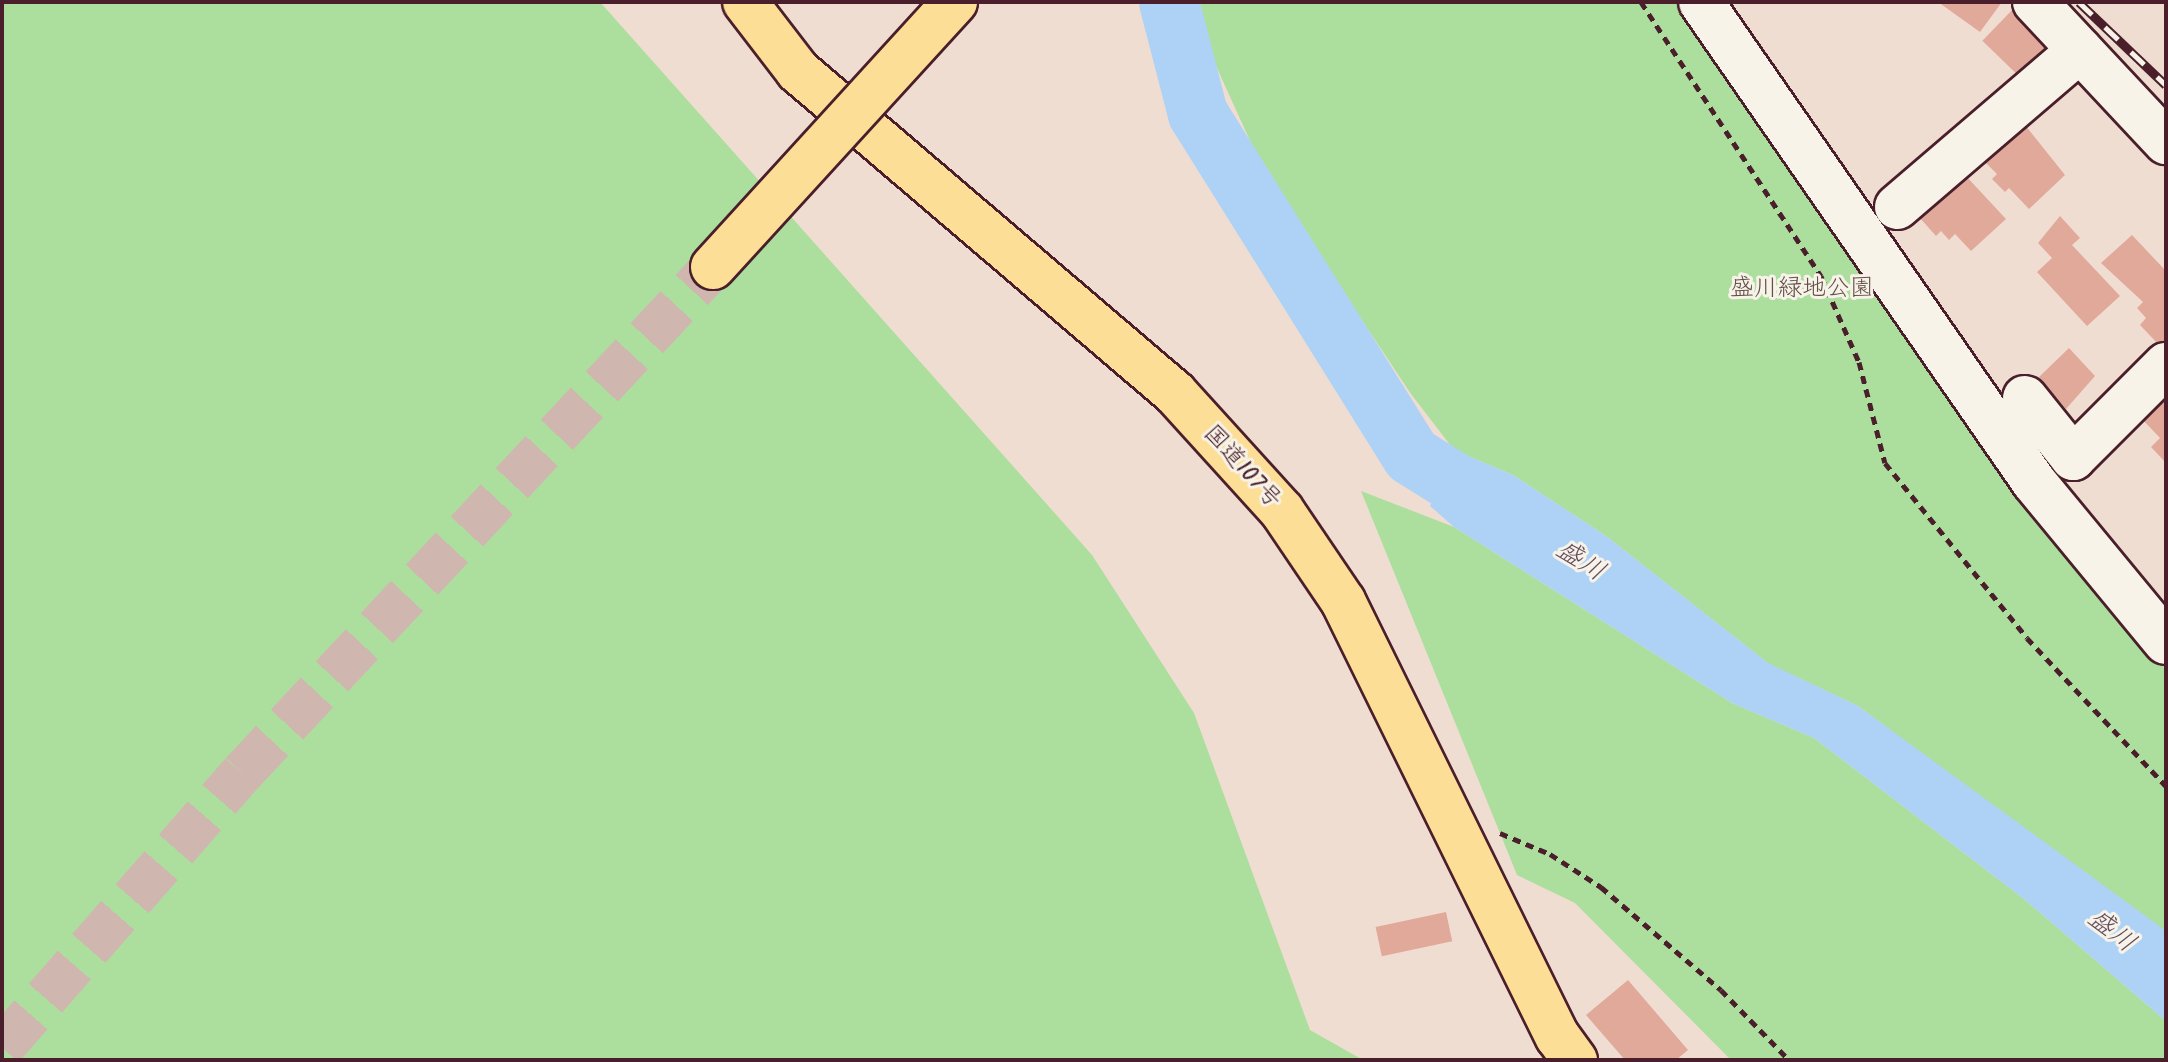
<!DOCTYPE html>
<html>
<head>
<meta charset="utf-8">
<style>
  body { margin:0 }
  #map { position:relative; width:2168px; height:1062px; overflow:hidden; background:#f0ddd1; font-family:Kalam,"Klee One",sans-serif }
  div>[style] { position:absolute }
  .green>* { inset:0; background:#acde9e }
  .water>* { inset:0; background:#aed2f6 }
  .river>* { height:60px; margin:-30px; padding:0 30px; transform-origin:30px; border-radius:30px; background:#aed2f6 }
  .building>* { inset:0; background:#e1a99a; transform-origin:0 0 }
  .highway-tunnel>* { height:44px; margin-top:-22px; transform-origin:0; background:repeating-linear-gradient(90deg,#cfb7b0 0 44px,transparent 0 66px) }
  .path>* { height:5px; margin-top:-2.5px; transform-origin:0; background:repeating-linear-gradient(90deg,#4a1f2b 0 8px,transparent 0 14px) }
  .roads { filter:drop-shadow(2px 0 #4a1f2b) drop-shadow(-2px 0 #4a1f2b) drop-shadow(0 2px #4a1f2b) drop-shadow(0 -2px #4a1f2b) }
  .minor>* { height:44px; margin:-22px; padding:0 22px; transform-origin:22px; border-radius:22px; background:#f7f3e8 }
  .highway>* { height:44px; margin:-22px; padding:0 22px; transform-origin:22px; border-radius:22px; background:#fcde96 }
  .rail>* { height:9px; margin-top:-4.5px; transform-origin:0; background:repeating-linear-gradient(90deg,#f7f3e8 0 18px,#4a1f2b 0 36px); box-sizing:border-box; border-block:2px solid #4a1f2b }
  .bridges { filter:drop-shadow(2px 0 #4a1f2b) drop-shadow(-2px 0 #4a1f2b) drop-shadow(0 2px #4a1f2b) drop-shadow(0 -2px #4a1f2b) }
  .highway-bridge>* { height:44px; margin:-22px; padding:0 22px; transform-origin:22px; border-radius:22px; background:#fcde96 }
  span { translate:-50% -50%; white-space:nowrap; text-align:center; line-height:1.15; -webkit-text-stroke:6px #f7f3e8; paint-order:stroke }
  .park-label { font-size:24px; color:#624f48 }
  .street-label { font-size:24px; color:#4a1f2b }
  .water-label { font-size:26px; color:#634c5e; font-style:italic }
  .frame { position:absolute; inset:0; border:4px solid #4a1f2b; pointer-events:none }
</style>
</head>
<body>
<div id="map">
  <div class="green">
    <i style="clip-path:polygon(2px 2px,600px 2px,1092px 555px,1194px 713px,1310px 1030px,1363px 1060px,2px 1060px)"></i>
    <i style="clip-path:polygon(1187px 2px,1685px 2px,1970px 420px,2166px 667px,2166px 935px,1858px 706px,1769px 664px,1606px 536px,1513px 475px,1454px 450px,1411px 394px,1266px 176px)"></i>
    <i style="clip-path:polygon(1361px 491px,1454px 527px,1732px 703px,1814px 738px,2024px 899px,2166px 1021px,2166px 1060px,1731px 1060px,1575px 903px,1517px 875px)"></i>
  </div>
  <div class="water">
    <i style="clip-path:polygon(1454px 450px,1513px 475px,1606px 536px,1768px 663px,1858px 706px,2166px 931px,2166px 1021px,2024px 899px,1814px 738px,1732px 703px,1454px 527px,1430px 506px)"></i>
  </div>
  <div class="river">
    <i style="left:1169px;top:2px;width:116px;rotate:75.5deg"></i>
    <i style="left:1198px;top:114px;width:403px;rotate:58deg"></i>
    <i style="left:1412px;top:456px;width:120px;rotate:32.1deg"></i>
  </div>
  <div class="building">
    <i style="clip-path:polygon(1938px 2px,2002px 2px,1980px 32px)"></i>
    <i style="left:2015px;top:7px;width:56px;height:47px;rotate:44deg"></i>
    <i style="clip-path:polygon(2025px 125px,2065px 175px,2029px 209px,2009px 188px,2005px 192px,1992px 179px,1997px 174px,1985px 162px)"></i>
    <i style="clip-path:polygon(1965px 175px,2006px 219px,1971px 251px,1955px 234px,1949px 240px,1941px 231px,1936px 236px,1919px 217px)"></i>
    <i style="clip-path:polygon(2060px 216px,2080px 238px,2072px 245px,2120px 296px,2087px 326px,2037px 272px,2052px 258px,2038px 243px)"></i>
    <i style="clip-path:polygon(2132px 235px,2166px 271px,2166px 341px,2160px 346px,2140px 325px,2146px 318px,2137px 308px,2143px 302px,2101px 263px)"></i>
    <i style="clip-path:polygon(2069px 348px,2095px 376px,2066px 409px,2039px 377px)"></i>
    <i style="clip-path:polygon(2166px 397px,2166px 463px,2151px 447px,2160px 438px,2142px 419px)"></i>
    <i style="left:1446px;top:912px;width:30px;height:72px;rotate:78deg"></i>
    <i style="clip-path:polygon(1628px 980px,1688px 1050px,1676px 1060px,1625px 1060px,1586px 1015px)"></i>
  </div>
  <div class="highway-tunnel">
    <i style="left:2px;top:1048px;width:365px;rotate:-48.9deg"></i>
    <i style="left:242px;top:773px;width:691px;rotate:-47.05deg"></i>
  </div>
  <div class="path">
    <i style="left:1641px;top:2px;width:328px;rotate:56.7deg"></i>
    <i style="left:1821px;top:276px;width:94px;rotate:66.2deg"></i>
    <i style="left:1859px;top:362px;width:104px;rotate:75.6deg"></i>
    <i style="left:1885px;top:463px;width:225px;rotate:50.9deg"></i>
    <i style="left:2027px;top:638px;width:203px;rotate:46.8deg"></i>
    <i style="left:1500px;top:833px;width:54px;rotate:22.8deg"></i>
    <i style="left:1550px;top:854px;width:61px;rotate:32.9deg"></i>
    <i style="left:1601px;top:887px;width:158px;rotate:40.6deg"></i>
    <i style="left:1721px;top:990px;width:98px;rotate:45.8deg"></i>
  </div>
  <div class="roads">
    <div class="minor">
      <i style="left:1701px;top:2px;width:584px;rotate:55.25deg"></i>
      <i style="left:2034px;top:482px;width:207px;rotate:50.5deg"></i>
      <i style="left:2035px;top:2px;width:192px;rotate:46.9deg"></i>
      <i style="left:1897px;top:207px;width:241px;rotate:-40.6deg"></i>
      <i style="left:2025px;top:398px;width:77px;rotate:51.3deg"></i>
      <i style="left:2073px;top:458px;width:132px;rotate:-45deg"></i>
    </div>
    <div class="highway">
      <i style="left:745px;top:2px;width:87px;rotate:52.5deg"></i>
      <i style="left:798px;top:71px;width:496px;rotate:40.5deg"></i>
      <i style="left:1175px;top:393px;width:159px;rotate:47.8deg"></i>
      <i style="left:1282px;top:511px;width:109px;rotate:55.9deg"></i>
      <i style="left:1343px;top:601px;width:486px;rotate:63.8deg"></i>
      <i style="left:1558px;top:1037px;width:29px;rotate:54deg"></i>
    </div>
  </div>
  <div class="rail">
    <i style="left:2079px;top:2px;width:120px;rotate:43.7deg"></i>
  </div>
  <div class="bridges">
    <div class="highway-bridge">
      <i style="left:713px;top:267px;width:359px;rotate:-47.6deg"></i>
    </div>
  </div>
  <div class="park-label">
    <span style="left:1802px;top:289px">盛川緑地公園</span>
  </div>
  <div class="street-label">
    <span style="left:1242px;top:467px;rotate:48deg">国道107号</span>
  </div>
  <div class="water-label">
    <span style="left:1580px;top:562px;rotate:32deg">盛川</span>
    <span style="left:2111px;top:932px;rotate:38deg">盛川</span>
  </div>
  <div class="frame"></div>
</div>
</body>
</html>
